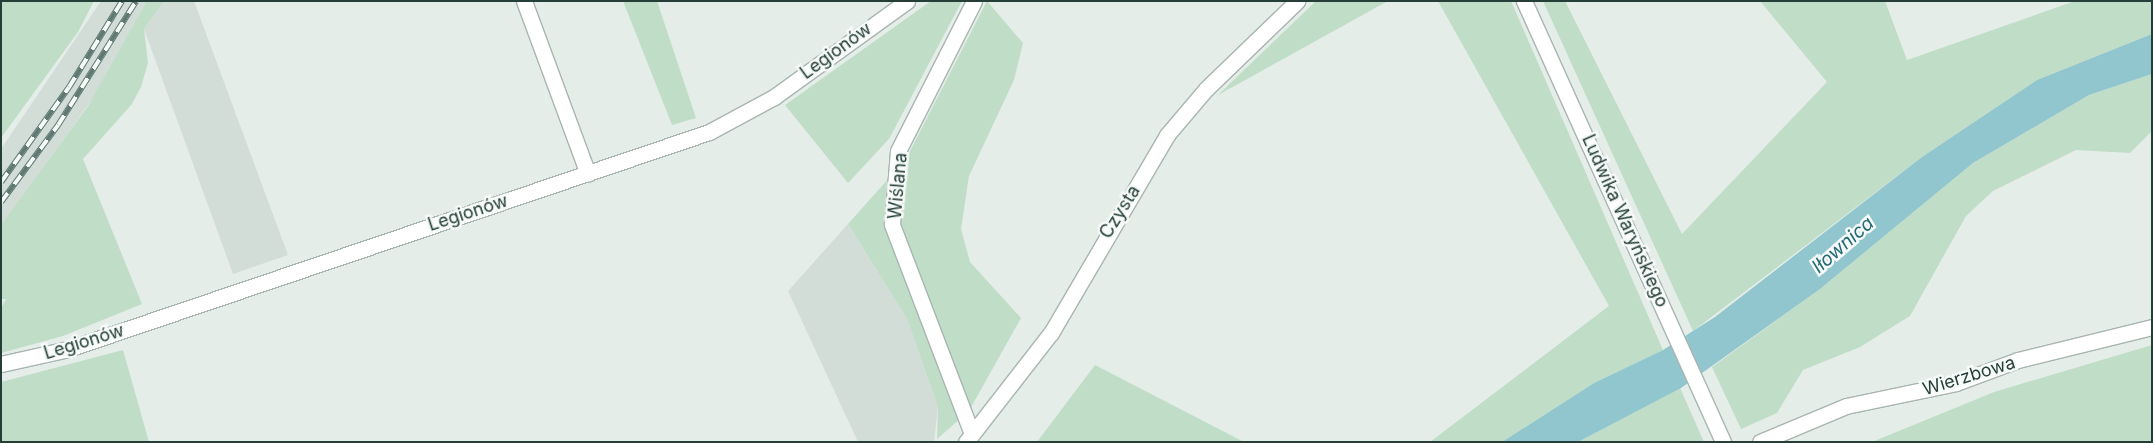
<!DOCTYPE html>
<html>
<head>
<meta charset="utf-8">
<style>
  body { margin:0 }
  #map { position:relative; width:2153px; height:443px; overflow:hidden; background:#e5ede9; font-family:Inter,sans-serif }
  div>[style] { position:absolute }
  .built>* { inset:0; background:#d3ddd8 }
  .green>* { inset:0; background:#c0ddc7 }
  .water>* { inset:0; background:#91c6ce }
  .roads { filter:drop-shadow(1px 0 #a8b5b0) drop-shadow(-1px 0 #a8b5b0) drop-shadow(0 1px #a8b5b0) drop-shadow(0 -1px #a8b5b0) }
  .minor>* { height:15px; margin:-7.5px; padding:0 7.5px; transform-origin:7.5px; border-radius:7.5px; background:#fff }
  .tertiary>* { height:15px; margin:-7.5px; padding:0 7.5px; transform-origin:7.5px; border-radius:7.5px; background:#fff }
  .rail>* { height:5.5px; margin-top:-2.75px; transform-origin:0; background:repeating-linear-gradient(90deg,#f6faf8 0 11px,#607972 0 22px); box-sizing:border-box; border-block:1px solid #607972 }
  span { translate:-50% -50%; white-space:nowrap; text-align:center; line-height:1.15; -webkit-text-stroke:5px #f6faf8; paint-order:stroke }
  .street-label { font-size:18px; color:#253e37 }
  .water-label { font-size:19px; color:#236a77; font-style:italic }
  .frame { position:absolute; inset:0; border:2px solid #253e37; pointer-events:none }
</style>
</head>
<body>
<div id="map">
  <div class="built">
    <i style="clip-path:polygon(101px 1px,152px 1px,103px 84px,1px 227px,1px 149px)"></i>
    <i style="clip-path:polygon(164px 1px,194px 1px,288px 255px,233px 274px,144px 29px)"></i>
    <i style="clip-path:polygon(848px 224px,907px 319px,938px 407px,934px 442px,858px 442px,788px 291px)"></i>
  </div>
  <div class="green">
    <i style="clip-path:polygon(1px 1px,94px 1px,78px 32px,1px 138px)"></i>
    <i style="clip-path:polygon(147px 1px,164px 1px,144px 29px,148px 63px,141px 87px,132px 104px,83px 159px,142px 304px,63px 336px,1px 353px,1px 308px,6px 299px,1px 299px,1px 225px,88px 106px)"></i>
    <i style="clip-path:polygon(623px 1px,657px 1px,696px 118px,672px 125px)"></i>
    <i style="clip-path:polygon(931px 1px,962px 1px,889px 139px,848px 183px,785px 105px)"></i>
    <i style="clip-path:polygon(987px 1px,1023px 43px,1014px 80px,969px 176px,961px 229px,970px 262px,1021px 318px,969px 411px,937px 439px,938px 407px,907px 319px,848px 224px,906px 159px)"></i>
    <i style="clip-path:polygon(1316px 1px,1388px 1px,1218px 95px)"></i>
    <i style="clip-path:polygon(1438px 1px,1511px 1px,1663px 350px,1594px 383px,1502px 442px,1430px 442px,1609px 306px)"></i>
    <i style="clip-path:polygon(1543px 1px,1565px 1px,1682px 234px,1827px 82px,1760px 1px,1885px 1px,1907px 60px,2075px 1px,2152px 1px,2152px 34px,2037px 80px,1922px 157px,1693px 331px)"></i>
    <i style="clip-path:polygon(2152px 74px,2152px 131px,2130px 153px,2076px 150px,1993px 191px,1966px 216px,1910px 316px,1860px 347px,1803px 370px,1777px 413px,1741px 429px,1712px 367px,1820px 289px,1973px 163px,2089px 95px)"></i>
    <i style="clip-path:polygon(2152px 345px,2152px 442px,1872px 442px,1994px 392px)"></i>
    <i style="clip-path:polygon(123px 350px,149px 442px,1px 442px,1px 382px)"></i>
    <i style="clip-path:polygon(1095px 365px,1244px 442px,1037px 442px)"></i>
    <i style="clip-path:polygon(1680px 388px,1704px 442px,1578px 442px)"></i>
  </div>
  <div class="water">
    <i style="clip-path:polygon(2152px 34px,2152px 74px,2089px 95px,1973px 163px,1820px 289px,1681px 388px,1578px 442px,1502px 442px,1594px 383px,1663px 350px,1715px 317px,1922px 157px,2037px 80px)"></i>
  </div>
  <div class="roads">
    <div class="minor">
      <i style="left:524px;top:1px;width:184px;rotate:69.7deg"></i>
      <i style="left:972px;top:434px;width:225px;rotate:-110.9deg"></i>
      <i style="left:892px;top:224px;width:73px;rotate:-85.3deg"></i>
      <i style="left:898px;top:151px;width:168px;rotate:-63.1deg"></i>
      <i style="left:966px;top:442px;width:138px;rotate:-52.1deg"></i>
      <i style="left:1051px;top:333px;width:229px;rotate:-59.6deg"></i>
      <i style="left:1167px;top:135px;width:60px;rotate:-49.7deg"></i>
      <i style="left:1206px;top:89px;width:127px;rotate:-44deg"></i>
      <i style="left:1760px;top:442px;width:93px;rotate:-22.7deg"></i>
      <i style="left:1846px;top:406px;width:112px;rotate:-11.8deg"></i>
      <i style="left:1956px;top:383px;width:66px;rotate:-20.4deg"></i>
      <i style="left:2018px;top:360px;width:138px;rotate:-13.8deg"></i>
    </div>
    <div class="tertiary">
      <i style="left:1524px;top:1px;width:484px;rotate:65.7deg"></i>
      <i style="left:1px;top:364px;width:69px;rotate:-12.6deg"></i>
      <i style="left:68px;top:349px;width:677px;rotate:-18.7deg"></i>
      <i style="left:709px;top:132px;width:74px;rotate:-28.3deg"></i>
      <i style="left:774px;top:97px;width:164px;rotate:-35.8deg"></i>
    </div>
  </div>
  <div class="rail">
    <i style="left:1px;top:182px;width:117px;rotate:-54.4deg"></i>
    <i style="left:69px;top:87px;width:101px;rotate:-58.4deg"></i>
    <i style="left:1px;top:202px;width:96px;rotate:-53.5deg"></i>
    <i style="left:58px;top:125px;width:146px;rotate:-57.8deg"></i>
  </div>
  <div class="street-label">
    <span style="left:836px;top:51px;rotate:-36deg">Legionów</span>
    <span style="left:898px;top:186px;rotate:-85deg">Wiślana</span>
    <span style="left:1120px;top:212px;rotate:-58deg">Czysta</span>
    <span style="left:468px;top:213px;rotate:-18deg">Legionów</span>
    <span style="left:1625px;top:221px;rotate:66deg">Ludwika Waryńskiego</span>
    <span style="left:84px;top:342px;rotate:-17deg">Legionów</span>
    <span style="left:1969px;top:376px;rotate:-17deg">Wierzbowa</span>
  </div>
  <div class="water-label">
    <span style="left:1843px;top:245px;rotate:-41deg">Iłownica</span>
  </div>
  <div class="frame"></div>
</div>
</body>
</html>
